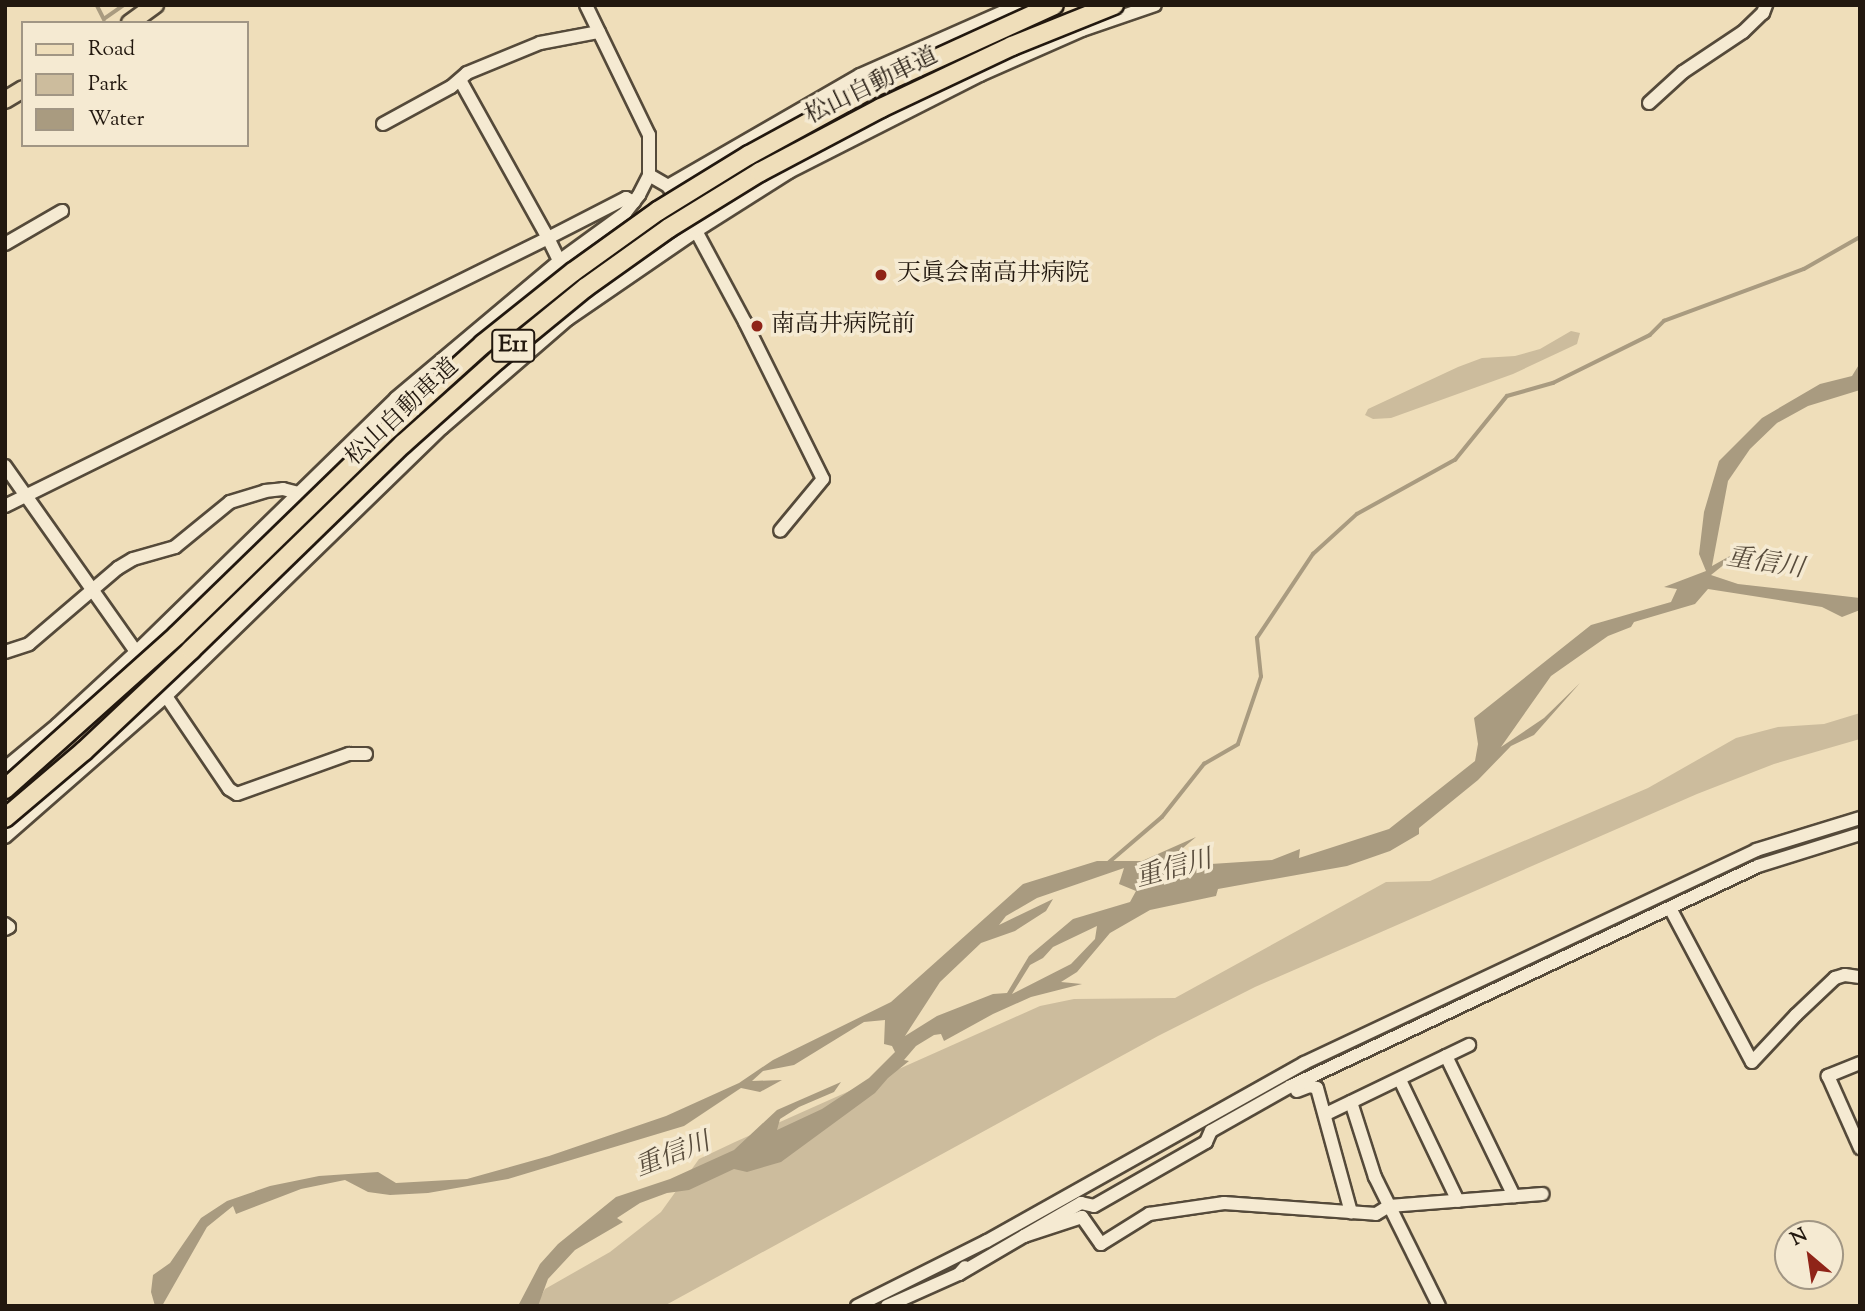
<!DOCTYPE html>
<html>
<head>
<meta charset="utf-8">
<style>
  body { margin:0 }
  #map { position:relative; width:1865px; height:1311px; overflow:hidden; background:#efdeba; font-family:"Sorts Mill Goudy","Noto Serif JP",serif }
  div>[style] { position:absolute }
  .green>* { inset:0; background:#ccbc9d }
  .water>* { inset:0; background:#a99b80 }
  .stream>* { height:3.5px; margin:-1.75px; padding:0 1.75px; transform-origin:1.75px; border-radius:1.75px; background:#a99b80 }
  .roads { filter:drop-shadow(2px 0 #554a3a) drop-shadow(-2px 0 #554a3a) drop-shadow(0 2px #554a3a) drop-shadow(0 -2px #554a3a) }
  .minor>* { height:12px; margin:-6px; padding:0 6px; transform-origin:6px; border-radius:6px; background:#f5ead2 }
  .major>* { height:16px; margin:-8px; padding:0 8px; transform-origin:8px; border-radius:8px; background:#efdeba }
  .bridges { filter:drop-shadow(2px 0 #22180f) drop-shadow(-2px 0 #22180f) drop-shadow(0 2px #22180f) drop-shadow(0 -2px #22180f) }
  .highway-bridge>* { height:18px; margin:-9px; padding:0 9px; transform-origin:9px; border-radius:9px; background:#efdeba }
  .dots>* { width:19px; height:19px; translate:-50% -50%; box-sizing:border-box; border:4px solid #f5ead2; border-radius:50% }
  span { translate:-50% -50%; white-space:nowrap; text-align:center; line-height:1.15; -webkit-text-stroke:7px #f5ead2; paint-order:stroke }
  .shield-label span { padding:2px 5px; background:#f5ead2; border:2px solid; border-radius:5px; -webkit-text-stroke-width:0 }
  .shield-label { font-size:23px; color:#22180f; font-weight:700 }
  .street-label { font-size:24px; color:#22180f }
  .poi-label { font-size:24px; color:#22180f }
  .left { translate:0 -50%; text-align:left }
  .water-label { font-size:26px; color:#584c3c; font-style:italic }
  .frame { position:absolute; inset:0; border:7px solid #22180f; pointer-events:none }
  .legend { position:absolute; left:21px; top:21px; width:228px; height:126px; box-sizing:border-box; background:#f5ead2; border:2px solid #a19684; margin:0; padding:9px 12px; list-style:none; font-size:21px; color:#22180f }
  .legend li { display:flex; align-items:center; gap:14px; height:35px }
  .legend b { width:35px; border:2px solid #a19684 }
  .north { position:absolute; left:1774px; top:1220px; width:70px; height:70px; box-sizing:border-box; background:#f5ead2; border:2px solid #a19684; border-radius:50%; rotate:331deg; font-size:19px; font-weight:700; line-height:28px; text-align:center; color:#22180f }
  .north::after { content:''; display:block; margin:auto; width:24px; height:32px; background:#8f2418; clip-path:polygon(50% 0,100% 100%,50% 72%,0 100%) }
</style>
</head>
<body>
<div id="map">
  <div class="green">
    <i style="clip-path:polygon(1571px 331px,1580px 333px,1577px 344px,1513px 374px,1391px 418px,1373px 419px,1365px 415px,1368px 409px,1458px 367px,1482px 358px,1515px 356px,1540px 349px)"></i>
    <i style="clip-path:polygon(1860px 713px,1860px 739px,1774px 764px,1697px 794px,1255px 987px,1158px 1036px,664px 1306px,536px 1306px,545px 1289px,610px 1252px,661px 1212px,699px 1159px,735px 1142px,1040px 1006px,1074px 999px,1175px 998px,1386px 882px,1430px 881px,1648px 788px,1736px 738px,1778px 727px,1824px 724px)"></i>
  </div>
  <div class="water">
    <i style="clip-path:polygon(evenodd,1860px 363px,1860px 390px,1808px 406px,1777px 423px,1750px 449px,1728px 481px,1712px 566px,1746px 547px,1711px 575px,1738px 584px,1860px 598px,1860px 610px,1842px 617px,1822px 607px,1708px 589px,1695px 604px,1634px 622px,1631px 627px,1608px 636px,1551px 676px,1501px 747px,1544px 718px,1580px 683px,1534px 735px,1511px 746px,1478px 780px,1419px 828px,1419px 834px,1390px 851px,1347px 866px,1218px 889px,1216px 896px,1150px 910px,1110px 933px,1077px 972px,1061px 982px,1082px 984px,1031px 997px,993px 1014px,944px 1041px,941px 1034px,934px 1035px,916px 1046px,904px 1060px,909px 1061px,888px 1078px,875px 1093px,781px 1162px,747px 1172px,734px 1169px,689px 1190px,667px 1193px,640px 1203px,617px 1218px,623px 1222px,575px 1250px,548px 1279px,538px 1306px,518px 1306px,540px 1264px,558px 1244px,616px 1197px,670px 1179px,734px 1150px,777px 1110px,841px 1082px,834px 1092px,799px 1107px,780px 1119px,777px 1130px,822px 1109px,869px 1078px,895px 1052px,892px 1046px,884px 1044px,885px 1020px,864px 1022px,794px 1065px,763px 1071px,752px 1081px,782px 1080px,760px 1092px,741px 1088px,684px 1126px,508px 1179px,428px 1193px,390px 1195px,368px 1192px,345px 1180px,301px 1189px,236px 1214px,233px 1206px,207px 1227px,162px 1306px,155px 1306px,151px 1292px,153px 1275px,170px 1263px,201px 1218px,227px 1201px,270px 1186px,319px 1176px,378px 1172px,396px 1183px,467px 1179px,549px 1156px,666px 1116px,739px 1083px,773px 1060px,891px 1002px,1023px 884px,1097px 861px,1142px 861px,1196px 837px,1165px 863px,1211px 864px,1272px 860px,1300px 849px,1299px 858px,1389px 829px,1475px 761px,1478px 744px,1474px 718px,1591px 625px,1671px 602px,1677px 589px,1664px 587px,1706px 571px,1699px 554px,1704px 512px,1719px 461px,1762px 418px,1820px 384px,1852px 376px,1860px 363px,1124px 868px,1119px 884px,1136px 891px,1130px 902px,1073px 919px,1029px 956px,1007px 993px,993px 994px,937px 1016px,905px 1036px,940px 982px,981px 943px,1015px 931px,1046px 911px,1053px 899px,999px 925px,1006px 916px,1037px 898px,1124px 868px,1860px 363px,1097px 926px,1095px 939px,1071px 964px,1012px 994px,1030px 965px,1043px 958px,1053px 947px,1097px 926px)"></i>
  </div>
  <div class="stream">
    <i style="left:97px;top:5px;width:16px;rotate:63deg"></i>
    <i style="left:104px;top:19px;width:24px;rotate:-35deg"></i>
    <i style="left:1107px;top:864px;width:72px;rotate:-40.5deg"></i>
    <i style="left:1162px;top:817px;width:68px;rotate:-51.6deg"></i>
    <i style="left:1204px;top:764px;width:39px;rotate:-30deg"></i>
    <i style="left:1238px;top:744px;width:71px;rotate:-71.1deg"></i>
    <i style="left:1261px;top:677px;width:39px;rotate:-96deg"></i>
    <i style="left:1257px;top:638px;width:101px;rotate:-56.3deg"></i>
    <i style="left:1313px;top:554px;width:59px;rotate:-42.3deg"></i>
    <i style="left:1357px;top:514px;width:112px;rotate:-28.9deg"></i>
    <i style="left:1455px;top:460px;width:82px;rotate:-50.9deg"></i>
    <i style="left:1507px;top:396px;width:48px;rotate:-15.8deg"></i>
    <i style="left:1553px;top:383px;width:108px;rotate:-26.3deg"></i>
    <i style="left:1650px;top:335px;width:20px;rotate:-45deg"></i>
    <i style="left:1664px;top:321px;width:149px;rotate:-20.4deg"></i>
    <i style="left:1804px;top:269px;width:64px;rotate:-29.7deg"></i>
  </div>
  <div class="roads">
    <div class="minor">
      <i style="left:460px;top:80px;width:181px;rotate:60.9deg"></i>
      <i style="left:548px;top:238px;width:88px;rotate:-27.1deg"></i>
      <i style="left:626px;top:198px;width:9px;rotate:27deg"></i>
      <i style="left:1649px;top:103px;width:46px;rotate:-42.4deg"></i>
      <i style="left:1683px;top:72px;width:72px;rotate:-33.7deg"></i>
      <i style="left:1743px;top:32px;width:28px;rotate:-44deg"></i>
      <i style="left:1763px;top:13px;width:9px;rotate:-69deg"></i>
      <i style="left:383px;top:124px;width:77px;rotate:-28.6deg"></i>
      <i style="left:451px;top:87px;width:21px;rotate:-41deg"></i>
      <i style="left:467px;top:73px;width:79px;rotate:-22.3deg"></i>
      <i style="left:540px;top:43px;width:60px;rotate:-10.6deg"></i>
      <i style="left:649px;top:175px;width:22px;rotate:30deg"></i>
      <i style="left:668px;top:186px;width:53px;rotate:58.1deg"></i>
      <i style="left:696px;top:231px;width:103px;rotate:61.7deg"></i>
      <i style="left:745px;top:322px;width:175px;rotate:63.6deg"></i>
      <i style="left:823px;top:479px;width:67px;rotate:129.6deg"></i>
      <i style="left:668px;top:186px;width:222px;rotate:-30deg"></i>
      <i style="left:860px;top:75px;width:174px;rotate:-23.8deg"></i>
      <i style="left:5px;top:244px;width:66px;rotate:-30.1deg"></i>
      <i style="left:5px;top:466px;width:228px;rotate:54.8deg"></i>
      <i style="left:5px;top:506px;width:606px;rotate:-26.27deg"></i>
      <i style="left:548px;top:238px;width:25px;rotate:64deg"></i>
      <i style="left:5px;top:652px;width:25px;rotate:-18deg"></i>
      <i style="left:29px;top:644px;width:117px;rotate:-40.5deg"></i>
      <i style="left:118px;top:568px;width:17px;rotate:-31deg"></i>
      <i style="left:133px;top:559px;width:44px;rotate:-15.9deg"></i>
      <i style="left:175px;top:547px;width:71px;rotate:-39.3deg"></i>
      <i style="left:230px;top:502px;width:37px;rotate:-17deg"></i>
      <i style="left:265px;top:491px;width:18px;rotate:-6deg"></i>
      <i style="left:283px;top:489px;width:16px;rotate:15deg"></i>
      <i style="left:166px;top:696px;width:112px;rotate:55.9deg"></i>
      <i style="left:229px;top:789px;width:9px;rotate:32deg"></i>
      <i style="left:237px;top:794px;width:119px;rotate:-19.7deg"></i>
      <i style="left:349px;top:754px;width:17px"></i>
      <i style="left:5px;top:768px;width:67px;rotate:-39.6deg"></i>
      <i style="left:57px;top:725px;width:108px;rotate:-42.7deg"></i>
      <i style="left:136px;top:652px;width:363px;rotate:-44.3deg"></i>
      <i style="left:396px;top:398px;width:213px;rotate:-40deg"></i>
      <i style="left:559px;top:261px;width:82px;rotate:-36deg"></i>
      <i style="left:625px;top:213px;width:23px;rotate:-52deg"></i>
      <i style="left:639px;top:195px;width:22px;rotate:-63deg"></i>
      <i style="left:649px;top:175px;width:40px;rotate:-90deg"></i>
      <i style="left:649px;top:135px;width:144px;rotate:-115.9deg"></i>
      <i style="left:5px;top:837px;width:214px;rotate:-41.2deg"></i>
      <i style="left:166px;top:696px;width:385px;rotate:-44.2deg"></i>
      <i style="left:442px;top:428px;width:167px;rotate:-40.9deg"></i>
      <i style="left:568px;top:319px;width:155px;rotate:-34.5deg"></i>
      <i style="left:696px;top:231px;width:110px;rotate:-32.4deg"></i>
      <i style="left:789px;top:172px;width:214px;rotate:-26.9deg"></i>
      <i style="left:980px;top:75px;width:111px;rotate:-23.8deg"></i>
      <i style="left:1082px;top:30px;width:77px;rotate:-18.9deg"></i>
      <i style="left:1670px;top:908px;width:174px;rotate:62deg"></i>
      <i style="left:1752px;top:1062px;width:64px;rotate:-46.9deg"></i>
      <i style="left:1796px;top:1015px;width:54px;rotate:-43.5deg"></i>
      <i style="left:1835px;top:978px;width:10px;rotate:-17deg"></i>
      <i style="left:1845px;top:975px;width:15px;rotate:8deg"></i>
      <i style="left:5px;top:924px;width:5px;rotate:37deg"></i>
      <i style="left:9px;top:927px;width:4px;rotate:153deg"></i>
      <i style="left:1446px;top:1056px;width:156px;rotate:64.1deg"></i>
      <i style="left:1860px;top:1063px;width:35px;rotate:158deg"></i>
      <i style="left:1828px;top:1076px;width:79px;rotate:66deg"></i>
      <i style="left:1400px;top:1080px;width:134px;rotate:64.4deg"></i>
      <i style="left:1297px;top:1091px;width:14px;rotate:-21deg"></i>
      <i style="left:1310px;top:1086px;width:7px;rotate:16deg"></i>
      <i style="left:1317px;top:1088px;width:129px;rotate:74.7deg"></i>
      <i style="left:1351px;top:1102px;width:79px;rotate:72.3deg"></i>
      <i style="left:1375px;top:1177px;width:144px;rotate:63.6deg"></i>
      <i style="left:1326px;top:1114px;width:159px;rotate:-25.8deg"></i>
      <i style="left:1024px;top:1236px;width:66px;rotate:-30.1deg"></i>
      <i style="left:1081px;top:1203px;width:13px;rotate:13deg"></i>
      <i style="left:1094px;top:1206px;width:129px;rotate:-29.7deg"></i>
      <i style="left:1206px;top:1142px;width:12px;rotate:-66deg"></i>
      <i style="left:1211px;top:1131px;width:92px;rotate:-29.4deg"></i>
      <i style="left:1291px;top:1086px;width:516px;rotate:-25.22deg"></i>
      <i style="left:1758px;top:866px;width:107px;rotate:-17.4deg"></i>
      <i style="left:959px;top:1274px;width:75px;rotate:-30.3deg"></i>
      <i style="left:1024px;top:1236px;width:61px;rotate:-18.1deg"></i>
      <i style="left:1082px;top:1217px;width:33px;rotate:55deg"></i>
      <i style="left:1101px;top:1244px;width:57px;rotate:-32deg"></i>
      <i style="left:1149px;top:1214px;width:76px;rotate:-8.3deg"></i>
      <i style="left:1224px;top:1203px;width:152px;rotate:4.1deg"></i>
      <i style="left:1376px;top:1214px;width:15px;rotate:-32deg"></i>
      <i style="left:1389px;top:1206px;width:154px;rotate:-4.5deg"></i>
      <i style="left:857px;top:1306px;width:145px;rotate:-26.6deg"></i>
      <i style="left:987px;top:1241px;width:364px;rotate:-29.3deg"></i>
      <i style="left:1304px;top:1063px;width:500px;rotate:-25.2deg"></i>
      <i style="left:1756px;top:850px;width:109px;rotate:-17.1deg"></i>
      <i style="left:887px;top:1306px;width:79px;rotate:-24deg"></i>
      <i style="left:959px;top:1274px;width:9px;rotate:-49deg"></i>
    </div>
    <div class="major">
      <i style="left:130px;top:23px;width:31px;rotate:-36deg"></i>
      <i style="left:5px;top:100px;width:21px;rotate:-31deg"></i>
    </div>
  </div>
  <div class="bridges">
    <div class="highway-bridge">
      <i style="left:5px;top:789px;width:231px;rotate:-41.8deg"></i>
      <i style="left:177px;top:635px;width:296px;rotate:-44.2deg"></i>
      <i style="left:389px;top:429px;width:127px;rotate:-42.1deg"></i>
      <i style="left:483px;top:344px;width:115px;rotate:-38.7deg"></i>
      <i style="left:573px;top:272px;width:105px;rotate:-35.7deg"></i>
      <i style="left:658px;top:211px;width:107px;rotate:-31.6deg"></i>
      <i style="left:749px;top:155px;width:138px;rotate:-28.6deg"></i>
      <i style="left:870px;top:89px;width:202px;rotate:-24.5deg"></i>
      <i style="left:5px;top:818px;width:104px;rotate:-40.3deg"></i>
      <i style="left:84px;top:751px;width:147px;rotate:-43.3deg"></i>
      <i style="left:191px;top:650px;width:296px;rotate:-44.2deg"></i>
      <i style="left:403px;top:444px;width:126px;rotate:-41.8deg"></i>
      <i style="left:497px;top:360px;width:114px;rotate:-39.3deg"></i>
      <i style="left:585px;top:288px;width:103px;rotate:-35.5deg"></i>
      <i style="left:669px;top:228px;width:107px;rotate:-31.6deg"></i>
      <i style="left:760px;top:172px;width:137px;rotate:-27.9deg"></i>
      <i style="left:881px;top:108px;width:145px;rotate:-25.3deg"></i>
      <i style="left:1012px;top:46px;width:110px;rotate:-21.9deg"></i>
    </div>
  </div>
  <div class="dots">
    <i style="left:881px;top:275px;background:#8f2418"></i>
    <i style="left:757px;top:326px;background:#8f2418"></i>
  </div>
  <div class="shield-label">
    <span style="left:513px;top:346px">E11</span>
  </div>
  <div class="street-label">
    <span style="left:872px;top:87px;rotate:-26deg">松山自動車道</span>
    <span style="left:403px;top:413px;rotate:-43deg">松山自動車道</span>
  </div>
  <div class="poi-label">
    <span class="left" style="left:897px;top:275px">天眞会南高井病院</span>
    <span class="left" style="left:771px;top:326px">南高井病院前</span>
  </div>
  <div class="water-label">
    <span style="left:1765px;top:564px;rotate:9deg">重信川</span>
    <span style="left:1174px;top:870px;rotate:-15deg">重信川</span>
    <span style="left:673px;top:1156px;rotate:-21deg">重信川</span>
  </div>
  <div class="frame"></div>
  <ul class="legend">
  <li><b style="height:9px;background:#efdeba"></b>Road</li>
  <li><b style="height:19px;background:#ccbc9d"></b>Park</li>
  <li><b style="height:19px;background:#a99b80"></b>Water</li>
  </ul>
  <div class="north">N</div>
</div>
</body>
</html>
